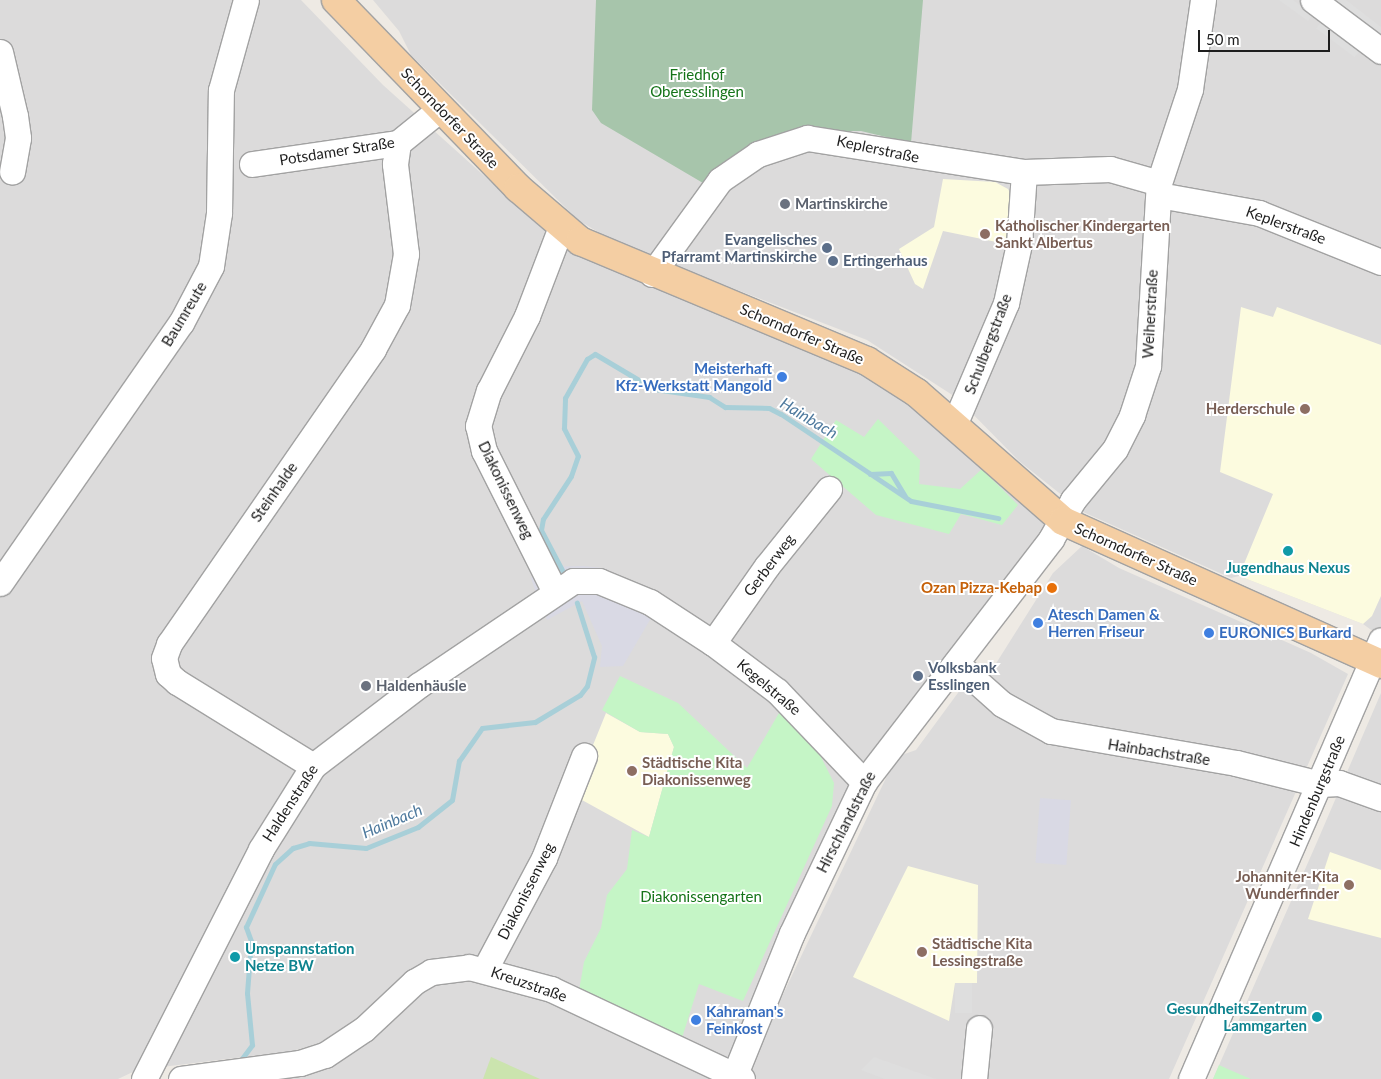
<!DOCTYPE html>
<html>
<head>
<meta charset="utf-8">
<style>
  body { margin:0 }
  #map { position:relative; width:1381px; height:1079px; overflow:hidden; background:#eeeae4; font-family:Lato,sans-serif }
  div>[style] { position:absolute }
  .residential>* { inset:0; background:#dcdbdb }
  .education>* { inset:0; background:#fcfbdf }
  .grass>* { inset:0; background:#cbe4ae }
  .cemetery>* { inset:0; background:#a7c5ab }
  .park>* { inset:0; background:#c5f5c6 }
  .parking>* { inset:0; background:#dedede; transform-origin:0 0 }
  .plaza>* { inset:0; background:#d9d9e4; transform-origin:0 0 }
  .stream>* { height:5px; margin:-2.5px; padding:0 2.5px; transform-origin:2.5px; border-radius:2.5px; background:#a8cfd8 }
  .roads { filter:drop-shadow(1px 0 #a2a2a2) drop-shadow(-1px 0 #a2a2a2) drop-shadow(0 1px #a2a2a2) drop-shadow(0 -1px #a2a2a2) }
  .minor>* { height:25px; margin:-12.5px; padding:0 12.5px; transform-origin:12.5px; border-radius:12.5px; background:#fff }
  .major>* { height:28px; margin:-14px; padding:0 14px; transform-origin:14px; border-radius:14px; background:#f4cea3 }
  .dots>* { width:14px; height:14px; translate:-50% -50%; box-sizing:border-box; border:2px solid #fff; border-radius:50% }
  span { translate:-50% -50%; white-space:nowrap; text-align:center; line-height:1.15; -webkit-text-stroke:4px #fff; paint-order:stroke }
  .park-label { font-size:15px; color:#147318 }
  .street-label { font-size:15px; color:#1e1e1e }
  .worship-label { font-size:15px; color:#5b616d; font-weight:700 }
  .left { translate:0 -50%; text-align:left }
  .education-label { font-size:15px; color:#785e54; font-weight:700 }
  .right { translate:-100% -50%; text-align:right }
  .service-label { font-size:15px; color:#4e5e75; font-weight:700 }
  .shop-label { font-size:15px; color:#366cbe; font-weight:700 }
  .culture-label { font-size:15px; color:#0d838f; font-weight:700 }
  .food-label { font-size:15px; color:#c56008; font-weight:700 }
  .water-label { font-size:16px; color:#4f7a9e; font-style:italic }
  .scale { position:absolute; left:1198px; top:30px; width:132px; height:22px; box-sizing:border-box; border:2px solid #1e1e1e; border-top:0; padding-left:6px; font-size:15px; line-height:18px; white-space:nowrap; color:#1e1e1e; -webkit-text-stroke:4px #fff; paint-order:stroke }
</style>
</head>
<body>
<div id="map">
  <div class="residential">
    <i style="clip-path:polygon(0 0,301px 0,383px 85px,530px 217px,569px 244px,876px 379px,949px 434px,1047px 527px,942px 661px,729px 1061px,473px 962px,322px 1043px,292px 1051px,137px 1070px,118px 1079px,0 1079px)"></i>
    <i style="clip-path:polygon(373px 0,1381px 0,1381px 637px,1363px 624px,1239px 576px,1231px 578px,1083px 512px,1019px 461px,957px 398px,867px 340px,618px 244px,578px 220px,411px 55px,399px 31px)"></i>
    <i style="clip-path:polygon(1082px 546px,1119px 568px,1311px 653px,1348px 674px,1169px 1079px,750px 1079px,757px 1049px,896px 757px,916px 750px,963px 686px,990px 673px,1053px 573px)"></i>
    <i style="clip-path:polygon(1381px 693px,1381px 1079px,1213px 1079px,1317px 842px)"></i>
    <i style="clip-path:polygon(434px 976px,501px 979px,723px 1079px,219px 1079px,300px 1063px)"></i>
  </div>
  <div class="education">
    <i style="clip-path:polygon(943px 179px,995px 182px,1008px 189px,1017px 206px,1011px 245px,943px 231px,923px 289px,915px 284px,899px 249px,934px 227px)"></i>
    <i style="clip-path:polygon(1241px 307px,1273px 317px,1277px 307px,1381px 345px,1381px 596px,1372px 616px,1363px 624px,1239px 576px,1273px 494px,1220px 472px)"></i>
    <i style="clip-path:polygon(606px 713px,640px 732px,668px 734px,674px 747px,649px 837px,582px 800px,598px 761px,591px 750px)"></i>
    <i style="clip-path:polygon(1330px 852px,1381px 870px,1381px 938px,1308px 919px)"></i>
    <i style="clip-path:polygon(908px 866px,978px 885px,977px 983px,955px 983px,949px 1021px,853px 977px)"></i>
  </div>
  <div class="grass">
    <i style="clip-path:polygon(491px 1057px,540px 1079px,483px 1079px)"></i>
  </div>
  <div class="cemetery">
    <i style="clip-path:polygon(596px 0,923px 0,911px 143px,861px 131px,809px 131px,703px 183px,601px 123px,592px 110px)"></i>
  </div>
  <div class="park">
    <i style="clip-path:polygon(878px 419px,920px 460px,919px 484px,960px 489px,982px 469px,1018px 505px,1002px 525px,961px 514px,949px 534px,876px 515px,811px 459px,836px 420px,864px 437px)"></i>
    <i style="clip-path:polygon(620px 676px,678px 703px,747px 768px,779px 713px,817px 749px,834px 783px,832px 806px,743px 1001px,699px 984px,681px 1041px,578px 996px,584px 962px,601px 928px,607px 895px,627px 869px,632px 830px,649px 837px,674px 747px,668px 734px,640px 732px,602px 710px)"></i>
    <i style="clip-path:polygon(1219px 1065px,1230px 1070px,1251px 1079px,1213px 1079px)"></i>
  </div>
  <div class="parking">
    <i style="clip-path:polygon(1279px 0,1293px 0,1312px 15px,1308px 21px)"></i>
    <i style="clip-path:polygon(1331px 0,1346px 0,1381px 27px,1381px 39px)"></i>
    <i style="left:1321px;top:22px;width:48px;height:8px;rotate:37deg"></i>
    <i style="left:955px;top:983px;width:17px;height:30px"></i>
    <i style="clip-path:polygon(874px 1057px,936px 1079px,885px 1079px,861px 1070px)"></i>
  </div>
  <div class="plaza">
    <i style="clip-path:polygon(583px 566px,603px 568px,648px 589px,651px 618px,623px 666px,600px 667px,602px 646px,582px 601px,547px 620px,539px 602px,531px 578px,538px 567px)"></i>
    <i style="left:1040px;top:798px;width:31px;height:65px;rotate:4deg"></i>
  </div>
  <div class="stream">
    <i style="left:870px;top:474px;width:21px;rotate:-3deg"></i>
    <i style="left:891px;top:473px;width:27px;rotate:59deg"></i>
    <i style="left:562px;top:570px;width:45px;rotate:-117.7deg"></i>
    <i style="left:541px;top:530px;width:11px;rotate:-80deg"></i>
    <i style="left:543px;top:519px;width:51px;rotate:-56.9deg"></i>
    <i style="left:571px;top:476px;width:21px;rotate:-71deg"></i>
    <i style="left:578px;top:456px;width:31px;rotate:-117deg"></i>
    <i style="left:564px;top:428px;width:30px;rotate:-88deg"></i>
    <i style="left:565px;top:398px;width:45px;rotate:-60.6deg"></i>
    <i style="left:587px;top:359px;width:9px;rotate:-32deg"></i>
    <i style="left:595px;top:354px;width:69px;rotate:30.7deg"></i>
    <i style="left:654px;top:389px;width:56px;rotate:8.3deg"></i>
    <i style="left:709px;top:397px;width:19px;rotate:32deg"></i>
    <i style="left:725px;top:407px;width:44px;rotate:1.3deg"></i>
    <i style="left:769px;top:408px;width:13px;rotate:27deg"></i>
    <i style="left:781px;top:414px;width:156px;rotate:33.8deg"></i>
    <i style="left:911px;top:501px;width:89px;rotate:11.1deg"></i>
    <i style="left:240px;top:1061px;width:20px;rotate:-53deg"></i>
    <i style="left:252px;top:1045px;width:52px;rotate:-95.5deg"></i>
    <i style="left:247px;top:993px;width:52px;rotate:-85.6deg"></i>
    <i style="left:251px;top:941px;width:15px;rotate:-110deg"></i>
    <i style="left:246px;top:927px;width:69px;rotate:-65.3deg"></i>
    <i style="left:275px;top:864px;width:24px;rotate:-42deg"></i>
    <i style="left:293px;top:848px;width:17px;rotate:-17deg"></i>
    <i style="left:309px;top:843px;width:57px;rotate:5deg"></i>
    <i style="left:366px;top:848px;width:56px;rotate:-22deg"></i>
    <i style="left:418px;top:827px;width:43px;rotate:-38.5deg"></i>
    <i style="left:452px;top:800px;width:40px;rotate:-80deg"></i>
    <i style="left:459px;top:761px;width:40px;rotate:-55.1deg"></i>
    <i style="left:482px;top:728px;width:53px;rotate:-6.5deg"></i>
    <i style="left:535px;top:722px;width:52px;rotate:-31deg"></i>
    <i style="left:580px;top:695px;width:11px;rotate:-52deg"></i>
    <i style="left:587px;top:686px;width:30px;rotate:-76deg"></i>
    <i style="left:594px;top:657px;width:57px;rotate:-107.5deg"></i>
  </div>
  <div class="roads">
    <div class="minor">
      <i style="left:1313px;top:0;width:85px;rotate:36.9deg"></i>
      <i style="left:0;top:52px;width:66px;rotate:76.8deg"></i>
      <i style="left:15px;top:116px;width:22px;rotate:82deg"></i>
      <i style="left:18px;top:138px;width:34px;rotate:100deg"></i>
      <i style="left:252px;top:164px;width:148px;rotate:-8.2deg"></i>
      <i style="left:398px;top:143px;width:54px;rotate:-39deg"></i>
      <i style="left:1159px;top:195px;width:102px;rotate:10.2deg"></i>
      <i style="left:1259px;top:213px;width:131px;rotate:21.9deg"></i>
      <i style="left:652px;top:274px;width:116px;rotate:-54.1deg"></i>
      <i style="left:720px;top:180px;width:46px;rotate:-34.4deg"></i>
      <i style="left:758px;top:154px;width:52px;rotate:-18.1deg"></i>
      <i style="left:807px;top:138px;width:220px;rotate:8.9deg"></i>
      <i style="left:1024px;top:172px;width:86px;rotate:-2deg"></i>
      <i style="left:1110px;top:169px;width:51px;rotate:15.9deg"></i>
      <i style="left:954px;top:425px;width:133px;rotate:-66.9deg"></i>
      <i style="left:1006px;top:303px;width:60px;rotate:-77.6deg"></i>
      <i style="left:1019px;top:244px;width:72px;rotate:-86deg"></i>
      <i style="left:0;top:583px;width:317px;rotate:-55.2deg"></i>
      <i style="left:181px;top:323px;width:64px;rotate:-62.2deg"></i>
      <i style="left:211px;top:266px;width:54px;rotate:-81.4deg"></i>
      <i style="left:219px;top:213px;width:123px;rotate:-89.1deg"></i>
      <i style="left:221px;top:90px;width:93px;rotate:-74.5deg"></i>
      <i style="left:554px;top:590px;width:156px;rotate:-116.7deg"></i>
      <i style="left:484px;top:451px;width:26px;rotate:-103deg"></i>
      <i style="left:478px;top:426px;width:37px;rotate:-73deg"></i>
      <i style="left:489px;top:391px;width:84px;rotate:-63.1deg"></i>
      <i style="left:527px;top:316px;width:95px;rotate:-69.1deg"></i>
      <i style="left:713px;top:643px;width:94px;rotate:-55deg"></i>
      <i style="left:767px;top:566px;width:99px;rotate:-51.2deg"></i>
      <i style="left:956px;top:663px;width:62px;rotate:41.7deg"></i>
      <i style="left:1002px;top:704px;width:56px;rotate:28.9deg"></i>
      <i style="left:1051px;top:731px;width:188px;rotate:9.8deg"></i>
      <i style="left:1236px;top:763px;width:87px;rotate:14deg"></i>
      <i style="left:1320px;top:784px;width:19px;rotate:-3deg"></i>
      <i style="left:1339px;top:783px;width:45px;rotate:19.7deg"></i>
      <i style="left:313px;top:766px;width:160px;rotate:-148.3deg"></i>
      <i style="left:177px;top:682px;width:12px;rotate:-138deg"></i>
      <i style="left:168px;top:674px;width:16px;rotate:-104deg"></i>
      <i style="left:164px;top:658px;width:15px;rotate:-70deg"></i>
      <i style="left:169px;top:644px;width:359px;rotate:-55.3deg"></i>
      <i style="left:373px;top:349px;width:50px;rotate:-61.4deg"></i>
      <i style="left:397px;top:305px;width:52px;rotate:-80deg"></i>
      <i style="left:406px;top:254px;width:91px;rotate:-97deg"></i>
      <i style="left:395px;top:164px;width:21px;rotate:-82deg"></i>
      <i style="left:485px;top:969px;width:126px;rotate:-62deg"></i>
      <i style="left:544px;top:858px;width:110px;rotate:-68.6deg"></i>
      <i style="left:144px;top:1079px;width:258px;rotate:-63deg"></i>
      <i style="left:261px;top:849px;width:98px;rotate:-57.9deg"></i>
      <i style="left:313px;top:766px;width:133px;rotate:-37.4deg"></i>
      <i style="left:419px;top:685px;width:186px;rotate:-34deg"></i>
      <i style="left:573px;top:581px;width:26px"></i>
      <i style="left:599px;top:581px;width:55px;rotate:22.4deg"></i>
      <i style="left:650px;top:602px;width:75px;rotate:33.1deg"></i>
      <i style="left:713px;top:643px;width:80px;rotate:36.9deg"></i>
      <i style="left:777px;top:691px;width:126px;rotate:46.3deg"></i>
      <i style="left:181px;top:1079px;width:120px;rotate:-7.7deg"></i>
      <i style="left:300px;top:1063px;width:26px;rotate:-18deg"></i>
      <i style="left:325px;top:1055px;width:47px;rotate:-33.7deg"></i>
      <i style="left:364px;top:1029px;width:69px;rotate:-43.2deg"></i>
      <i style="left:414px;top:982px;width:20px;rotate:-30deg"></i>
      <i style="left:431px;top:972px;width:38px;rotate:-7deg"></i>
      <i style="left:469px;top:967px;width:85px;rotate:15deg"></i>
      <i style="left:551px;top:989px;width:211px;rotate:25.2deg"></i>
      <i style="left:733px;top:1079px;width:157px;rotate:-68deg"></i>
      <i style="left:792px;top:933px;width:167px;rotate:-64.5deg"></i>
      <i style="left:864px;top:782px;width:307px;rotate:-52.4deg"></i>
      <i style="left:1051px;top:539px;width:45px;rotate:-60.6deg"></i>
      <i style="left:1073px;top:500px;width:66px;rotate:-50.5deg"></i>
      <i style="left:1115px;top:449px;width:38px;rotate:-63deg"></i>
      <i style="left:1132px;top:415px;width:52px;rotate:-71.9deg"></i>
      <i style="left:1148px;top:366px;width:183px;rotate:-86.6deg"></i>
      <i style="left:1159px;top:183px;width:99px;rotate:-71.7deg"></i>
      <i style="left:1190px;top:89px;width:90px;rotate:-81.7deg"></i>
      <i style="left:974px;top:1079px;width:51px;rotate:-84.4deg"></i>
      <i style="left:1191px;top:1079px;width:478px;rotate:-66.6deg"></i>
    </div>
    <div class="major">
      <i style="left:336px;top:0;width:262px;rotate:45.9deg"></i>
      <i style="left:518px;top:188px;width:82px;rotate:40.5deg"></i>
      <i style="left:580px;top:241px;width:311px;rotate:22.7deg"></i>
      <i style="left:867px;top:361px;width:59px;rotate:32.6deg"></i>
      <i style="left:917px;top:393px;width:194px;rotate:41.2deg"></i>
      <i style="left:1063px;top:521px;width:349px;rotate:24.2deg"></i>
    </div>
  </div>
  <div class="dots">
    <i style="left:785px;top:204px;background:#6b7280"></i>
    <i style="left:985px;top:234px;background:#8d6e63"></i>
    <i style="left:827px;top:248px;background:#5c6f8a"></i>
    <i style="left:833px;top:261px;background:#5c6f8a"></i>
    <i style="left:782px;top:377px;background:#3f7fe0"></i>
    <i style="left:1305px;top:409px;background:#8d6e63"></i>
    <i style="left:1288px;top:551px;background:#0f9aa8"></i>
    <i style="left:1052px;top:588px;background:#e8710a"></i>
    <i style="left:1038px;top:623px;background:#3f7fe0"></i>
    <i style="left:1209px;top:633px;background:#3f7fe0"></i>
    <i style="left:918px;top:676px;background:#5c6f8a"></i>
    <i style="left:366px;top:686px;background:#6b7280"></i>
    <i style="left:632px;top:771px;background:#8d6e63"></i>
    <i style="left:1349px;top:885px;background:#8d6e63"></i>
    <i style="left:922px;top:952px;background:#8d6e63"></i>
    <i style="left:235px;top:957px;background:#0f9aa8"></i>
    <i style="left:1317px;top:1017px;background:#0f9aa8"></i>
    <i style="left:696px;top:1020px;background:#3f7fe0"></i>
  </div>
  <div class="park-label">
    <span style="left:697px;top:83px">Friedhof<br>Oberesslingen</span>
    <span style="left:701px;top:897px">Diakonissengarten</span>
  </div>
  <div class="street-label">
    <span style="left:450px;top:118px;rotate:46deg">Schorndorfer Straße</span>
    <span style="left:878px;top:149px;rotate:12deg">Keplerstraße</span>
    <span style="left:337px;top:151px;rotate:-9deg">Potsdamer Straße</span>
    <span style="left:1286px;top:225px;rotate:20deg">Keplerstraße</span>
    <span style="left:184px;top:314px;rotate:-59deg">Baumreute</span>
    <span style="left:1150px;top:314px;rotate:-87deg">Weiherstraße</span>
    <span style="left:802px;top:334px;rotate:23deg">Schorndorfer Straße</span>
    <span style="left:988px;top:344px;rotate:-69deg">Schulbergstraße</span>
    <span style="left:506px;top:490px;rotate:64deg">Diakonissenweg</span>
    <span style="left:274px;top:492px;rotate:-55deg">Steinhalde</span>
    <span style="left:1136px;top:554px;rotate:24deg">Schorndorfer Straße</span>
    <span style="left:769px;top:565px;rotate:-53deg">Gerberweg</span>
    <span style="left:769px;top:687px;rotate:40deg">Kegelstraße</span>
    <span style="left:1159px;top:752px;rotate:9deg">Hainbachstraße</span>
    <span style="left:1317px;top:791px;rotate:-67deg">Hindenburgstraße</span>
    <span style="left:290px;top:803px;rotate:-57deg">Haldenstraße</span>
    <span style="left:846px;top:822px;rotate:-63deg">Hirschlandstraße</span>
    <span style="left:526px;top:891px;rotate:-63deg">Diakonissenweg</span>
    <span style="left:529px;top:984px;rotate:19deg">Kreuzstraße</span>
  </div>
  <div class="worship-label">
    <span class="left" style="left:795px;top:204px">Martinskirche</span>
    <span class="left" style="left:376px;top:686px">Haldenhäusle</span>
  </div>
  <div class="education-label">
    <span class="left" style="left:995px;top:234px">Katholischer Kindergarten<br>Sankt Albertus</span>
    <span class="right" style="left:1295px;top:409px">Herderschule</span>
    <span class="left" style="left:642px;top:771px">Städtische Kita<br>Diakonissenweg</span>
    <span class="right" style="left:1339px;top:885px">Johanniter-Kita<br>Wunderfinder</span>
    <span class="left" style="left:932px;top:952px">Städtische Kita<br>Lessingstraße</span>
  </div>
  <div class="service-label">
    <span class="right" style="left:817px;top:248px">Evangelisches<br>Pfarramt Martinskirche</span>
    <span class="left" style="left:843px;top:261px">Ertingerhaus</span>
    <span class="left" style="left:928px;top:676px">Volksbank<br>Esslingen</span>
  </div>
  <div class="shop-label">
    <span class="right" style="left:772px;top:377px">Meisterhaft<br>Kfz-Werkstatt Mangold</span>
    <span class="left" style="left:1048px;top:623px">Atesch Damen &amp;<br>Herren Friseur</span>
    <span class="left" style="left:1219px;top:633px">EURONICS Burkard</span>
    <span class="left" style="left:706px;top:1020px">Kahraman's<br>Feinkost</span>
  </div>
  <div class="culture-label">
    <span style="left:1288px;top:568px">Jugendhaus Nexus</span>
    <span class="left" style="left:245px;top:957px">Umspannstation<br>Netze BW</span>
    <span class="right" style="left:1307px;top:1017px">GesundheitsZentrum<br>Lammgarten</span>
  </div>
  <div class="food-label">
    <span class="right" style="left:1042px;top:588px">Ozan Pizza-Kebap</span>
  </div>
  <div class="water-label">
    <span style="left:809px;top:418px;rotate:31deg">Hainbach</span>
    <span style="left:392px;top:821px;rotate:-23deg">Hainbach</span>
  </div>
  <div class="scale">50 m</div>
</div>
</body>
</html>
